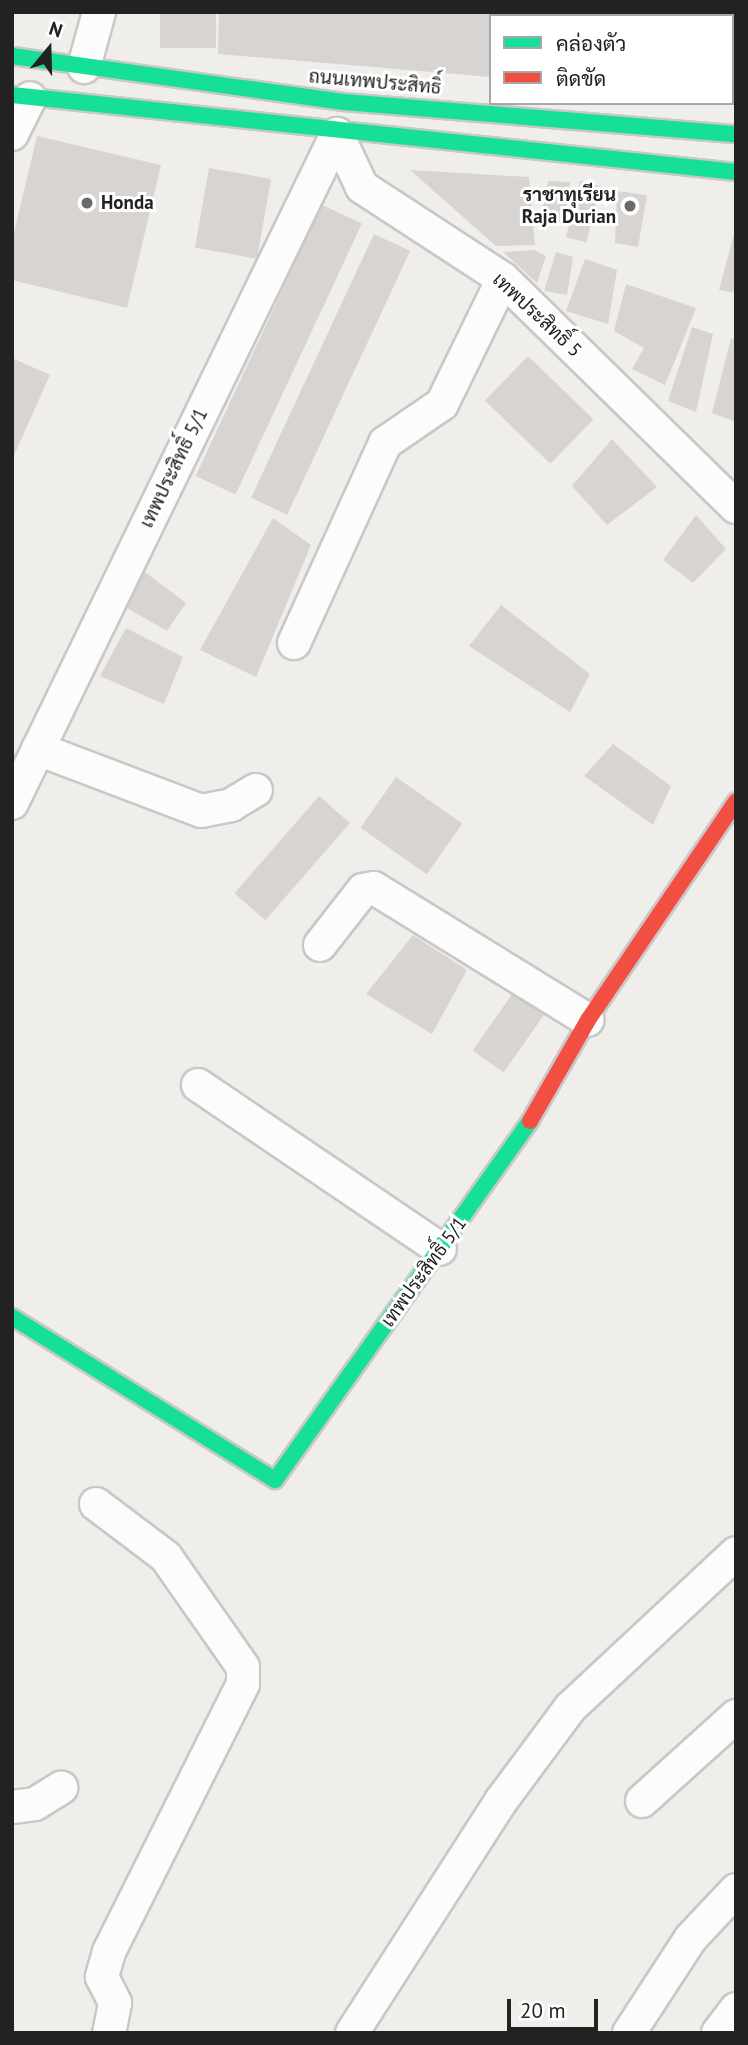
<!DOCTYPE html>
<html>
<head>
<meta charset="utf-8">
<style>
  body { margin:0 }
  #map { position:relative; width:748px; height:2045px; overflow:hidden; background:#f0eeeb; font-family:"PT Sans",Sarabun,sans-serif }
  div>[style] { position:absolute }
  .building>* { inset:0; background:#d7d4d2; transform-origin:0 0 }
  .roads { filter:drop-shadow(2px 0 #c9c8c7) drop-shadow(-2px 0 #c9c8c7) drop-shadow(0 2px #c9c8c7) drop-shadow(0 -2px #c9c8c7) }
  .street>* { height:32px; margin:-16px; padding:0 16px; transform-origin:16px; border-radius:16px; background:#fdfcfc }
  .fast>* { height:16px; margin:-8px; padding:0 8px; transform-origin:8px; border-radius:8px; background:#16e098 }
  .jam>* { height:16px; margin:-8px; padding:0 8px; transform-origin:8px; border-radius:8px; background:#f24e42 }
  .dots>* { width:19px; height:19px; translate:-50% -50%; box-sizing:border-box; border:4px solid #fff; border-radius:50% }
  span { translate:-50% -50%; white-space:nowrap; text-align:center; line-height:1.15; -webkit-text-stroke:6px #fff; paint-order:stroke }
  .street-label { font-size:19px; color:#222 }
  .poi-label { font-size:19px; color:#222; font-weight:700 }
  .right { translate:-100% -50%; text-align:right }
  .left { translate:0 -50%; text-align:left }
  .frame { position:absolute; inset:0; border:14px solid #222; pointer-events:none }
  .legend { position:absolute; left:489px; top:14px; width:245px; height:91px; box-sizing:border-box; background:#fff; border:2px solid #a7a7a7; margin:0; padding:9px 12px; list-style:none; font-size:21px; color:#222 }
  .legend li { display:flex; align-items:center; gap:14px; height:35px }
  .legend b { width:35px; border:2px solid #a7a7a7 }
  .north { position:absolute; left:14px; top:14px; width:70px; height:70px; -webkit-text-stroke:5px #fff; paint-order:stroke; rotate:19deg; font-size:19px; font-weight:700; line-height:28px; text-align:center; color:#222 }
  .north::after { content:''; display:block; margin:auto; width:24px; height:32px; background:#222; clip-path:polygon(50% 0,100% 100%,50% 72%,0 100%) }
  .scale { position:absolute; left:507px; top:1999px; width:91px; height:32px; box-sizing:border-box; border:4px solid #222; border-top:0; padding-left:9px; font-size:21px; line-height:24px; white-space:nowrap; color:#222; -webkit-text-stroke:5px #fff; paint-order:stroke }
</style>
</head>
<body>
<div id="map">
  <div class="building">
    <i style="left:160px;top:12px;width:56px;height:36px"></i>
    <i style="clip-path:polygon(219px 12px,672px 12px,689px 14px,491px 16px,491px 77px,218px 54px)"></i>
    <i style="left:732px;top:18px;width:4px;height:80px"></i>
    <i style="clip-path:polygon(37px 136px,161px 165px,127px 308px,12px 280px,12px 241px)"></i>
    <i style="left:209px;top:168px;width:63px;height:81px;rotate:10deg"></i>
    <i style="clip-path:polygon(410px 170px,529px 177px,535px 245px,496px 246px)"></i>
    <i style="clip-path:polygon(548px 181px,570px 182px,565px 223px,540px 217px)"></i>
    <i style="left:580px;top:181px;width:21px;height:58px;rotate:14deg"></i>
    <i style="clip-path:polygon(617px 191px,647px 195px,638px 247px,615px 243px)"></i>
    <i style="left:322px;top:205px;width:44px;height:299px;rotate:25deg"></i>
    <i style="clip-path:polygon(735px 230px,736px 230px,736px 293px,719px 290px)"></i>
    <i style="left:374px;top:234px;width:40px;height:291px;rotate:25deg"></i>
    <i style="clip-path:polygon(534px 250px,546px 256px,537px 283px,503px 252px)"></i>
    <i style="clip-path:polygon(556px 252px,573px 257px,567px 295px,544px 291px)"></i>
    <i style="clip-path:polygon(585px 259px,617px 270px,608px 324px,566px 311px)"></i>
    <i style="clip-path:polygon(626px 284px,696px 308px,665px 385px,632px 369px,644px 348px,614px 331px)"></i>
    <i style="clip-path:polygon(692px 327px,713px 334px,696px 412px,668px 401px)"></i>
    <i style="clip-path:polygon(731px 338px,736px 339px,736px 422px,712px 413px)"></i>
    <i style="left:528px;top:356px;width:91px;height:62px;rotate:44deg"></i>
    <i style="clip-path:polygon(12px 358px,50px 375px,12px 460px)"></i>
    <i style="clip-path:polygon(612px 439px,657px 487px,607px 525px,572px 486px)"></i>
    <i style="clip-path:polygon(696px 515px,726px 549px,693px 583px,663px 560px)"></i>
    <i style="clip-path:polygon(273px 518px,311px 545px,256px 677px,200px 650px)"></i>
    <i style="clip-path:polygon(141px 569px,186px 603px,167px 631px,127px 608px)"></i>
    <i style="clip-path:polygon(501px 605px,590px 674px,570px 712px,469px 646px)"></i>
    <i style="clip-path:polygon(126px 628px,183px 657px,164px 704px,100px 676px)"></i>
    <i style="clip-path:polygon(613px 744px,671px 786px,653px 825px,584px 776px)"></i>
    <i style="left:396px;top:777px;width:81px;height:62px;rotate:35deg"></i>
    <i style="left:319px;top:796px;width:41px;height:129px;rotate:41deg"></i>
    <i style="clip-path:polygon(413px 935px,467px 970px,432px 1034px,366px 994px)"></i>
    <i style="left:515px;top:990px;width:38px;height:74px;rotate:35deg"></i>
  </div>
  <div class="roads">
    <div class="street">
      <i style="left:84px;top:67px;width:57px;rotate:-74.7deg"></i>
      <i style="left:12px;top:134px;width:40px;rotate:-63.4deg"></i>
      <i style="left:337px;top:134px;width:59px;rotate:64.7deg"></i>
      <i style="left:362px;top:187px;width:168px;rotate:33.1deg"></i>
      <i style="left:503px;top:279px;width:326px;rotate:44.4deg"></i>
      <i style="left:294px;top:643px;width:220px;rotate:-65.5deg"></i>
      <i style="left:385px;top:443px;width:69px;rotate:-34.4deg"></i>
      <i style="left:442px;top:404px;width:139px;rotate:-64deg"></i>
      <i style="left:38px;top:749px;width:174px;rotate:20.8deg"></i>
      <i style="left:201px;top:811px;width:31px;rotate:-11deg"></i>
      <i style="left:231px;top:805px;width:29px;rotate:-31deg"></i>
      <i style="left:12px;top:803px;width:744px;rotate:-64.09deg"></i>
      <i style="left:320px;top:945px;width:70px;rotate:-52deg"></i>
      <i style="left:363px;top:890px;width:11px;rotate:-10deg"></i>
      <i style="left:374px;top:888px;width:251px;rotate:31.7deg"></i>
      <i style="left:198px;top:1085px;width:292px;rotate:34.1deg"></i>
      <i style="left:96px;top:1504px;width:88px;rotate:37.1deg"></i>
      <i style="left:166px;top:1557px;width:134px;rotate:55deg"></i>
      <i style="left:243px;top:1667px;width:17px;rotate:90deg"></i>
      <i style="left:243px;top:1684px;width:300px;rotate:116.6deg"></i>
      <i style="left:109px;top:1952px;width:26px;rotate:106deg"></i>
      <i style="left:102px;top:1977px;width:29px;rotate:63deg"></i>
      <i style="left:115px;top:2003px;width:31px;rotate:101deg"></i>
      <i style="left:642px;top:1801px;width:127px;rotate:-42.1deg"></i>
      <i style="left:12px;top:1807px;width:23px;rotate:-7deg"></i>
      <i style="left:35px;top:1804px;width:31px;rotate:-32deg"></i>
      <i style="left:352px;top:2033px;width:276px;rotate:-57.3deg"></i>
      <i style="left:501px;top:1801px;width:116px;rotate:-53.4deg"></i>
      <i style="left:570px;top:1708px;width:227px;rotate:-43deg"></i>
      <i style="left:629px;top:2033px;width:113px;rotate:-56.9deg"></i>
      <i style="left:691px;top:1938px;width:66px;rotate:-46.8deg"></i>
      <i style="left:718px;top:2033px;width:30px;rotate:-53deg"></i>
    </div>
    <div class="fast">
      <i style="left:12px;top:56px;width:335px;rotate:7.9deg"></i>
      <i style="left:344px;top:102px;width:393px;rotate:4.7deg"></i>
      <i style="left:12px;top:95px;width:728px;rotate:6.07deg"></i>
      <i style="left:12px;top:1317px;width:309px;rotate:31.8deg"></i>
      <i style="left:275px;top:1480px;width:440px;rotate:-54.6deg"></i>
    </div>
    <div class="jam">
      <i style="left:530px;top:1121px;width:116px;rotate:-60.1deg"></i>
      <i style="left:588px;top:1020px;width:264px;rotate:-55.9deg"></i>
    </div>
  </div>
  <div class="dots">
    <i style="left:87px;top:203px;background:#6a6968"></i>
    <i style="left:630px;top:206px;background:#6a6968"></i>
  </div>
  <div class="street-label">
    <span style="left:375px;top:82px;rotate:5deg">ถนนเทพประสิทธิ์</span>
    <span style="left:537px;top:315px;rotate:43deg">เทพประสิทธิ์ 5</span>
    <span style="left:174px;top:468px;rotate:-64deg">เทพประสิทธิ์ 5/1</span>
    <span style="left:424px;top:1272px;rotate:-54deg">เทพประสิทธิ์ 5/1</span>
  </div>
  <div class="poi-label">
    <span class="right" style="left:616px;top:206px">ราชาทุเรียน<br>Raja Durian</span>
    <span class="left" style="left:101px;top:203px">Honda</span>
  </div>
  <div class="frame"></div>
  <ul class="legend">
  <li><b style="height:9px;background:#16e098"></b>คล่องตัว</li>
  <li><b style="height:9px;background:#f24e42"></b>ติดขัด</li>
  </ul>
  <div class="north">N</div>
  <div class="scale">20 m</div>
</div>
</body>
</html>
